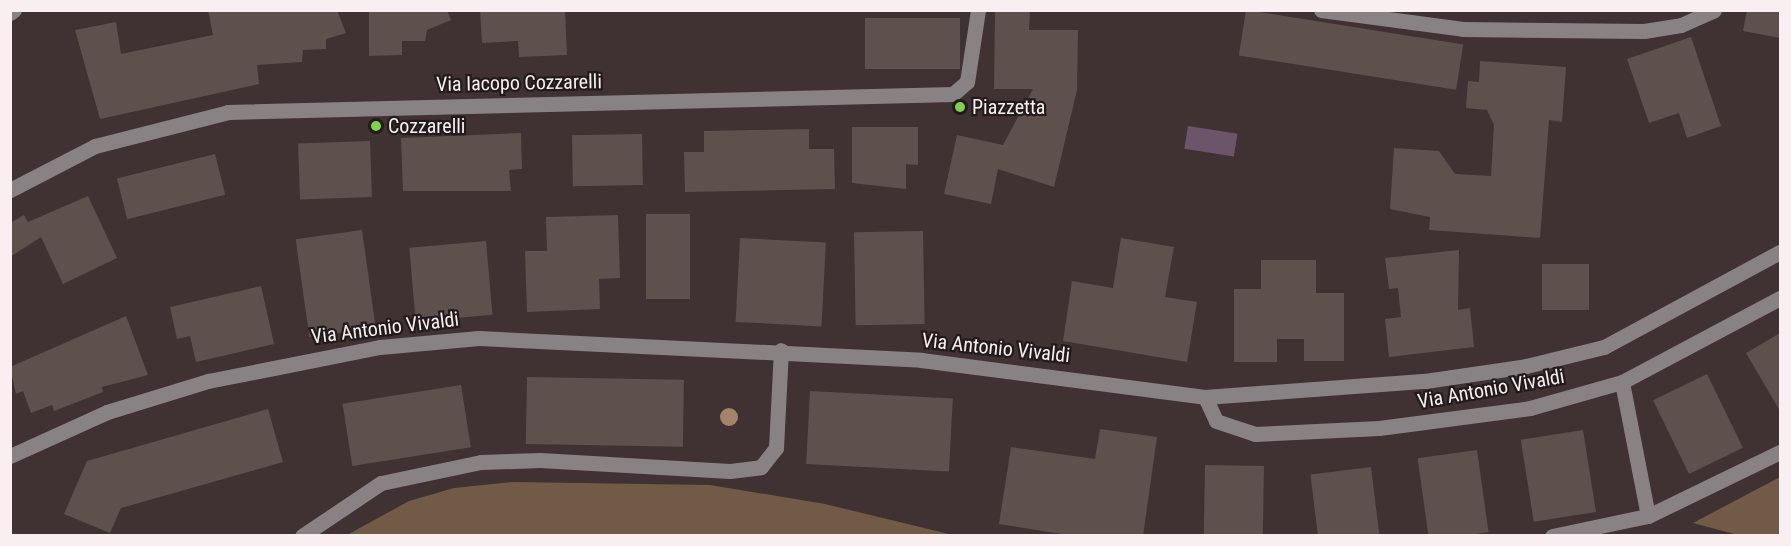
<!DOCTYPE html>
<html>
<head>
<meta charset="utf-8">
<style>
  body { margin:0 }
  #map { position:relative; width:1791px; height:546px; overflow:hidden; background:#403232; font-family:"Roboto Condensed",sans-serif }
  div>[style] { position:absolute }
  .green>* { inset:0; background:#715b47 }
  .water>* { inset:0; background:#6c556b; transform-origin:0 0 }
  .building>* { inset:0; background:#5e504c; transform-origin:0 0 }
  .minor>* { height:15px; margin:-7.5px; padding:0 7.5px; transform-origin:7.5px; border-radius:7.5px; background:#898285 }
  .trees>* { width:18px; height:18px; margin:-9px; border-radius:50%; background:#a2836c }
  .dots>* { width:16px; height:16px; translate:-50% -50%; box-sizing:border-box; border:3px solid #221b1c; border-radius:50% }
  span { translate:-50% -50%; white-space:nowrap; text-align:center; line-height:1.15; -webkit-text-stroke:4.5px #221b1c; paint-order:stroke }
  .street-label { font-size:20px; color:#f9eff0 }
  .poi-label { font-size:20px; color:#f9eff0 }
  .left { translate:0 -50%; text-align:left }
  .frame { position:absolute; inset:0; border:12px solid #f9eff0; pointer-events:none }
</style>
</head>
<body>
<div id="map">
  <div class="green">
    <i style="clip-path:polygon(1780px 477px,1780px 535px,1738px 535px,1693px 523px)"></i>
    <i style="clip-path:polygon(512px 482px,710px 485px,825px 504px,953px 535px,347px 535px,409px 501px,454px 488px)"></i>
  </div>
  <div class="water">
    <i style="left:1188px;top:126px;width:50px;height:23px;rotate:9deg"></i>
  </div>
  <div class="building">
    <i style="clip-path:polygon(208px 10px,337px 10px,346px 33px,326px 39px,326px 49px,303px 50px,302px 62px,257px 65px,259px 84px,100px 119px,75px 30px,116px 22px,121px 54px,213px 35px)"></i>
    <i style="clip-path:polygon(369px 10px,447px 10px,451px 20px,427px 30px,425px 41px,402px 41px,402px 55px,369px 56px)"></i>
    <i style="clip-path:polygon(480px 10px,565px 10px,567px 55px,519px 57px,518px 41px,482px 43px)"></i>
    <i style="clip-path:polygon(995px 10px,1030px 10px,1029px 30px,1078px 30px,1077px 90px,1054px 187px,998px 169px,991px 204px,944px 194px,957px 135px,1003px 145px,1033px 89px,994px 89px)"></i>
    <i style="left:1246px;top:10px;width:220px;height:46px;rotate:9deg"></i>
    <i style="clip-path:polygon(1747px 10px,1780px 10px,1780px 38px,1743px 31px)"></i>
    <i style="left:960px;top:18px;width:51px;height:95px;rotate:90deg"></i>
    <i style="clip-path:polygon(1691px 37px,1721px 126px,1687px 138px,1679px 113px,1649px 123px,1627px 59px)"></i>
    <i style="clip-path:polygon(1480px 61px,1566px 67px,1562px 122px,1549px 120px,1540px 238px,1429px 230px,1430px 217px,1390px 209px,1394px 148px,1439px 151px,1455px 174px,1491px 176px,1494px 125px,1487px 110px,1466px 108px,1468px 81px,1479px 82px)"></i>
    <i style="clip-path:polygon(852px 127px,918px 127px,918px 165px,906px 164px,906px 189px,852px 183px)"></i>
    <i style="clip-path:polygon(809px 129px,809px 149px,834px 149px,835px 189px,685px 192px,684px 152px,704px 152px,704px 131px)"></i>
    <i style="clip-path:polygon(521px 133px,522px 169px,509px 170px,511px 191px,403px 191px,401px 138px)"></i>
    <i style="left:642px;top:134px;width:51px;height:70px;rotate:89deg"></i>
    <i style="left:370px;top:141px;width:56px;height:72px;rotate:88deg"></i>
    <i style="left:215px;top:154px;width:42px;height:101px;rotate:76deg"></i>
    <i style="clip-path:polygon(88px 196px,117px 258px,63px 284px,41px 237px,10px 257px,10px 223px,24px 215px,28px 222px)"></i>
    <i style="left:646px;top:214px;width:44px;height:85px"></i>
    <i style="clip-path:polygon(618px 215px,620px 278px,599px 279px,600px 309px,527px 312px,525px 251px,547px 251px,546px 217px)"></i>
    <i style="left:362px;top:230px;width:99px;height:67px;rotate:82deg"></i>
    <i style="left:923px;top:231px;width:93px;height:69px;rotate:89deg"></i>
    <i style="left:740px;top:238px;width:86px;height:84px;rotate:3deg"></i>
    <i style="clip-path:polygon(1121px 238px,1174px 247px,1165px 297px,1197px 302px,1187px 362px,1063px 341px,1072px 281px,1113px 288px)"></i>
    <i style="left:486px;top:241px;width:74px;height:77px;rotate:85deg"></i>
    <i style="clip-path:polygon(1459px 250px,1458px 310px,1470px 308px,1474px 347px,1389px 357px,1385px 319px,1401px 317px,1398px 288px,1389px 289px,1385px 258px)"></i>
    <i style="clip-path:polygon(1261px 260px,1316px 260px,1316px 293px,1344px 293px,1344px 361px,1304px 361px,1304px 339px,1277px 339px,1277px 362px,1234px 362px,1234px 289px,1261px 289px)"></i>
    <i style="left:1589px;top:264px;width:46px;height:47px;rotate:90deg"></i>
    <i style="clip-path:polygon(261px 286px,274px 344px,196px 362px,190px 336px,177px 339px,170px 307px)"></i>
    <i style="clip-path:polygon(126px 316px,148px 375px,102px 387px,103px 392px,54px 411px,52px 405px,31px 413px,23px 391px,16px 394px,10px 367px)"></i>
    <i style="clip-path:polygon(1780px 333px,1780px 411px,1746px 353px)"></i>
    <i style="left:1707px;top:374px;width:82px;height:60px;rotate:64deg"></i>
    <i style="left:527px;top:377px;width:157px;height:67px;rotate:1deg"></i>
    <i style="left:461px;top:385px;width:63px;height:120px;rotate:81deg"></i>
    <i style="left:810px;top:391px;width:143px;height:73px;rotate:3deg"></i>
    <i style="clip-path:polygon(268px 409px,283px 462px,121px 508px,110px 533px,64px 514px,87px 461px)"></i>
    <i style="clip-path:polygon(1100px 429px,1157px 437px,1143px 536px,1074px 536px,999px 524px,1011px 447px,1095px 459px)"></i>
    <i style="left:1583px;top:430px;width:83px;height:63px;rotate:81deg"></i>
    <i style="left:1477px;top:450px;width:83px;height:60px;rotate:82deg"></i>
    <i style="left:1205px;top:465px;width:59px;height:71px;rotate:1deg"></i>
    <i style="left:1371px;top:467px;width:69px;height:61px;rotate:83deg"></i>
  </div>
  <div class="minor">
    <i style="left:1321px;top:10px;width:143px;rotate:7.6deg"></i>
    <i style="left:1463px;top:29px;width:181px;rotate:0.6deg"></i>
    <i style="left:1644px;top:31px;width:37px;rotate:-9deg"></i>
    <i style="left:1681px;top:25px;width:36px;rotate:-24deg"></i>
    <i style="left:10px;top:13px;width:5px;rotate:-37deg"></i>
    <i style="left:10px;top:190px;width:96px;rotate:-27.4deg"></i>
    <i style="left:95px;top:146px;width:137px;rotate:-14.3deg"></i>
    <i style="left:228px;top:112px;width:725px;rotate:-1.42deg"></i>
    <i style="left:953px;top:94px;width:18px;rotate:-41deg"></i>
    <i style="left:967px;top:82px;width:73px;rotate:-81.3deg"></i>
    <i style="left:1205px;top:397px;width:26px;rotate:65deg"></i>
    <i style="left:1216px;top:421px;width:41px;rotate:18.4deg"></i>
    <i style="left:1255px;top:434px;width:124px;rotate:-2.8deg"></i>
    <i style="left:1379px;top:428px;width:152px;rotate:-7.5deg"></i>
    <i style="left:1530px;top:408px;width:96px;rotate:-15.8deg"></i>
    <i style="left:1622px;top:382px;width:179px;rotate:-28deg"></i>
    <i style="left:10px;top:456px;width:107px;rotate:-24.4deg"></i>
    <i style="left:107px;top:412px;width:106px;rotate:-17.1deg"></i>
    <i style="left:208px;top:381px;width:175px;rotate:-11.2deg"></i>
    <i style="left:380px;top:347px;width:99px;rotate:-5.2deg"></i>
    <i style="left:479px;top:338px;width:443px;rotate:2.8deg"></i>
    <i style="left:921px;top:360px;width:286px;rotate:7.4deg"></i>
    <i style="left:1205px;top:397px;width:221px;rotate:-4.2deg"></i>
    <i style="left:1425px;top:381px;width:102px;rotate:-8.4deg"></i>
    <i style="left:1526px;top:366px;width:80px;rotate:-13.7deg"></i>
    <i style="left:1604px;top:347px;width:200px;rotate:-28.4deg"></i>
    <i style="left:1648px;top:516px;width:147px;rotate:-25.9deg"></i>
    <i style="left:302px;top:536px;width:95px;rotate:-33.9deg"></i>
    <i style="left:381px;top:483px;width:102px;rotate:-11.9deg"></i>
    <i style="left:481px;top:462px;width:59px;rotate:-1.9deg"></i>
    <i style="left:540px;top:460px;width:190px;rotate:3.3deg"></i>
    <i style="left:730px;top:471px;width:31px;rotate:-7deg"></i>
    <i style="left:761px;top:467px;width:24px;rotate:-52deg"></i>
    <i style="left:776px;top:448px;width:98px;rotate:-87.1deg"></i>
    <i style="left:1552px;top:536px;width:98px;rotate:-11.8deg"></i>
    <i style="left:1648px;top:516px;width:136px;rotate:-101deg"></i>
  </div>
  <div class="trees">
    <i style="left:729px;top:417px"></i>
  </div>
  <div class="dots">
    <i style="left:960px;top:107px;background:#83d04e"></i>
    <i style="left:376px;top:126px;background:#83d04e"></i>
  </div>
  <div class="street-label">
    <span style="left:519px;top:83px;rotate:-1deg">Via Iacopo Cozzarelli</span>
    <span style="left:385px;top:328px;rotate:-7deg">Via Antonio Vivaldi</span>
    <span style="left:996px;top:348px;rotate:6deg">Via Antonio Vivaldi</span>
    <span style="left:1491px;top:389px;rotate:-10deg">Via Antonio Vivaldi</span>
  </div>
  <div class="poi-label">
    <span class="left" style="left:972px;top:107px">Piazzetta</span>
    <span class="left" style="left:388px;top:126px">Cozzarelli</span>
  </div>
  <div class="frame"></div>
</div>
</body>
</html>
